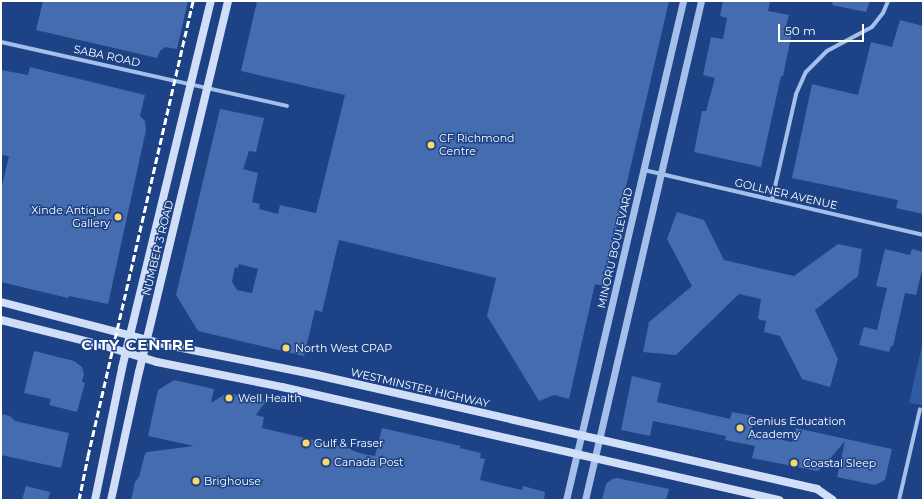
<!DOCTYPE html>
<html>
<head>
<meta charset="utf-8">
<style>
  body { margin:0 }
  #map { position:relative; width:924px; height:501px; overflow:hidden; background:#1d4285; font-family:Montserrat,sans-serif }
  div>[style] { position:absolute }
  .green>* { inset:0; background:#305ba3 }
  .building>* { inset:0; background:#456cae }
  .minor>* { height:4px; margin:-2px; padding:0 2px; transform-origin:2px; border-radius:2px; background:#a4bfea }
  .tertiary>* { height:7px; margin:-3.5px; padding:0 3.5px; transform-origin:3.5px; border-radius:3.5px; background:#a4bfea }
  .secondary>* { height:8px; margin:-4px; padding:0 4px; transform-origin:4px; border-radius:4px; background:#d0def8 }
  .rail>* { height:3px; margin-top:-1.5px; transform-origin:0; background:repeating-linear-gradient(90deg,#fff 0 7px,transparent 0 10px) }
  .dots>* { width:11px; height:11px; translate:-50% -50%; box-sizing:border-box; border:2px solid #1d4285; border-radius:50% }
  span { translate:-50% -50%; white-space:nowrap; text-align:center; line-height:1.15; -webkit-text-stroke:3px #1d4285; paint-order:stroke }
  .street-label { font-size:11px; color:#fff }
  .poi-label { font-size:11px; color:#fff }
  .left { translate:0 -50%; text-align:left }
  .right { translate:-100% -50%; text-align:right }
  .district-label { font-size:15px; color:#fff; font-weight:700; letter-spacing:1px }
  .frame { position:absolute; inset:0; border:2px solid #fff; pointer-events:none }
  .scale { position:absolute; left:778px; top:24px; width:86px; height:18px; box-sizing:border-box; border:2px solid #fff; border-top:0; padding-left:5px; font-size:12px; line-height:14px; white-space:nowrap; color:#fff; -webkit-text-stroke:3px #1d4285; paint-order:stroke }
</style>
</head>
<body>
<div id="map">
  <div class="green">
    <i style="clip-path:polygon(923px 341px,923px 405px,909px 403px)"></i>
  </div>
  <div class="building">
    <i style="clip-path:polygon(43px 1px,188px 1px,177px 49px,165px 47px,160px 51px,157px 58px,36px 30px)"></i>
    <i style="clip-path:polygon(evenodd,257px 1px,669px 1px,603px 286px,595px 284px,569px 399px,554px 395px,539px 401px,487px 316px,496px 278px,339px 240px,322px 312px,315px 310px,304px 356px,198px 331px,176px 295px,220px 109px,264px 118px,256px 152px,249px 151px,243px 169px,258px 173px,252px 202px,260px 204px,259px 209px,278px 214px,280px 205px,316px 213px,345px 95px,241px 71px,257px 1px,239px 264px,258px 269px,252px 293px,237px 290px,232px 282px,235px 267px,238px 268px,239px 264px)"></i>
    <i style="clip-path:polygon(723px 1px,770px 1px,768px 11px,789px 15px,786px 26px,793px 28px,783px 76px,781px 76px,761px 167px,694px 152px,702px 111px,706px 111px,715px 78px,703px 75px,711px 37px,723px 39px,727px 18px,720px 16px)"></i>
    <i style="clip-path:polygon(833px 1px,870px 1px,866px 12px,832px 5px)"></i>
    <i style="clip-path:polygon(900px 20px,923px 26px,923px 214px,896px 208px,898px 200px,792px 178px,812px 84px,858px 95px,871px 42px,892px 47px)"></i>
    <i style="clip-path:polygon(30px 67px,145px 95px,140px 116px,145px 121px,146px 130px,108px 304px,69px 296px,68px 298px,1px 282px,1px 190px,9px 156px,1px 155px,1px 70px,28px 75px)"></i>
    <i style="clip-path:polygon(677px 212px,704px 220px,724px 260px,794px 276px,838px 244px,862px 249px,858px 276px,815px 310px,838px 359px,830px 387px,802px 379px,780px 336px,764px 332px,766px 321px,758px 319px,761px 299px,739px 294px,676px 355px,643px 352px,649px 322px,692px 286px,667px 239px)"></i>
    <i style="clip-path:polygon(885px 249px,910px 255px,912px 249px,923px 252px,923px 266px,916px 295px,905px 293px,893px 346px,891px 346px,889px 352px,859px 345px,864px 327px,877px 330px,887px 288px,876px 286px)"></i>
    <i style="clip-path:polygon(34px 351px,74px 361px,82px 367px,84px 374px,82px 382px,85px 383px,77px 412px,49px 405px,51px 399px,24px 393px)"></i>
    <i style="clip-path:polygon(632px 376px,661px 383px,657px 402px,730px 419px,732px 412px,754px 416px,751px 433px,792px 442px,796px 428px,892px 449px,885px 480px,875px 485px,837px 477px,845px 441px,821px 469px,817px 471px,752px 458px,755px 446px,725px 440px,726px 436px,683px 427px,653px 421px,650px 436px,621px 430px)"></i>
    <i style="clip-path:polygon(174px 380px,214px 389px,211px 403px,227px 393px,266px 401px,256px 415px,264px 417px,262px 428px,352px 449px,351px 450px,363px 454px,375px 456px,382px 428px,461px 446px,460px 448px,481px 453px,480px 458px,485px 459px,480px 480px,522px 490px,523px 486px,545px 492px,544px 500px,131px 500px,135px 482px,139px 477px,145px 454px,147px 452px,194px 446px,148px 436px,158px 390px)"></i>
    <i style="clip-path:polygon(1px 414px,10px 416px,15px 421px,69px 433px,61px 468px,1px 455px)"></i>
    <i style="clip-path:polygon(617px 478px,669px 489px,666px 500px,602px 500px,606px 484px,612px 479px)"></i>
    <i style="clip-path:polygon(26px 486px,50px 492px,48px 500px,22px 500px)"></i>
  </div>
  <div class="minor">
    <i style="left:1px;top:42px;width:293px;rotate:12.6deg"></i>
    <i style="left:644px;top:170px;width:286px;rotate:13.1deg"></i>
    <i style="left:772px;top:200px;width:109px;rotate:-77.2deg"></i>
    <i style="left:796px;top:94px;width:24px;rotate:-66deg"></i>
    <i style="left:806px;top:72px;width:30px;rotate:-45deg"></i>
    <i style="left:827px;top:51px;width:51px;rotate:-28.1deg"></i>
    <i style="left:872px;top:27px;width:18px;rotate:-52deg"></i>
    <i style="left:883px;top:13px;width:13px;rotate:-67deg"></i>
    <i style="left:899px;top:500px;width:93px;rotate:-77deg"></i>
  </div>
  <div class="tertiary">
    <i style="left:566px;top:500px;width:513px;rotate:-76.8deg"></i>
    <i style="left:585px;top:500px;width:512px;rotate:-76.91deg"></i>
  </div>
  <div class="secondary">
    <i style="left:1px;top:302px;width:171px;rotate:14.5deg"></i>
    <i style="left:167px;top:345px;width:153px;rotate:11.3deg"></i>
    <i style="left:317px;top:375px;width:513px;rotate:12.84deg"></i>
    <i style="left:817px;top:489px;width:19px;rotate:35deg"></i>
    <i style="left:1px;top:320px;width:107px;rotate:14deg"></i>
    <i style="left:105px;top:346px;width:54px;rotate:17.1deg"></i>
    <i style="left:157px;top:362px;width:127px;rotate:11.3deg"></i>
    <i style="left:282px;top:387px;width:510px;rotate:12.81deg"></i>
    <i style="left:95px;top:500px;width:135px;rotate:-78.4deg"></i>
    <i style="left:122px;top:368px;width:378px;rotate:-76.4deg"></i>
    <i style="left:111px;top:500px;width:131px;rotate:-77.7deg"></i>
    <i style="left:139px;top:372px;width:382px;rotate:-76.5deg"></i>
  </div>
  <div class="rail">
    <i style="left:79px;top:500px;width:45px;rotate:-78.4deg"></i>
    <i style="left:88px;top:456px;width:467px;rotate:-77deg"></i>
  </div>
  <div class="dots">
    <i style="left:431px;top:145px;background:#fada63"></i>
    <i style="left:118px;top:217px;background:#fada63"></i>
    <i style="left:286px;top:348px;background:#fada63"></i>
    <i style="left:229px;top:398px;background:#fada63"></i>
    <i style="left:740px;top:428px;background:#fada63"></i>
    <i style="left:306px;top:443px;background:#fada63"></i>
    <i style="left:326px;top:462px;background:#fada63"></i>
    <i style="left:794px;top:463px;background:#fada63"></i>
    <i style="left:196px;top:481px;background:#fada63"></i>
  </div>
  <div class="street-label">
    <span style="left:107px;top:56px;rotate:12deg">SABA ROAD</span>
    <span style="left:786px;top:194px;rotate:13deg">GOLLNER AVENUE</span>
    <span style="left:158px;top:248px;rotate:-76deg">NUMBER 3 ROAD</span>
    <span style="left:615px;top:248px;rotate:-77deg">MINORU BOULEVARD</span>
    <span style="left:420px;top:388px;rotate:13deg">WESTMINSTER HIGHWAY</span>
  </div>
  <div class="poi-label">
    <span class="left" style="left:439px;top:145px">CF Richmond<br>Centre</span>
    <span class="right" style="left:110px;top:217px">Xinde Antique<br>Gallery</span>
    <span class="left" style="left:295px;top:348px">North West CPAP</span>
    <span class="left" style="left:238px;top:398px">Well Health</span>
    <span class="left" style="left:748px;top:428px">Genius Education<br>Academy</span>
    <span class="left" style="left:314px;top:443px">Gulf &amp; Fraser</span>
    <span class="left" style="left:334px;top:462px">Canada Post</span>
    <span class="left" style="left:803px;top:463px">Coastal Sleep</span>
    <span class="left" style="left:204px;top:481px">Brighouse</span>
  </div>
  <div class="district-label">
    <span style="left:138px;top:345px">CITY CENTRE</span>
  </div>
  <div class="frame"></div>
  <div class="scale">50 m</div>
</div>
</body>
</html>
